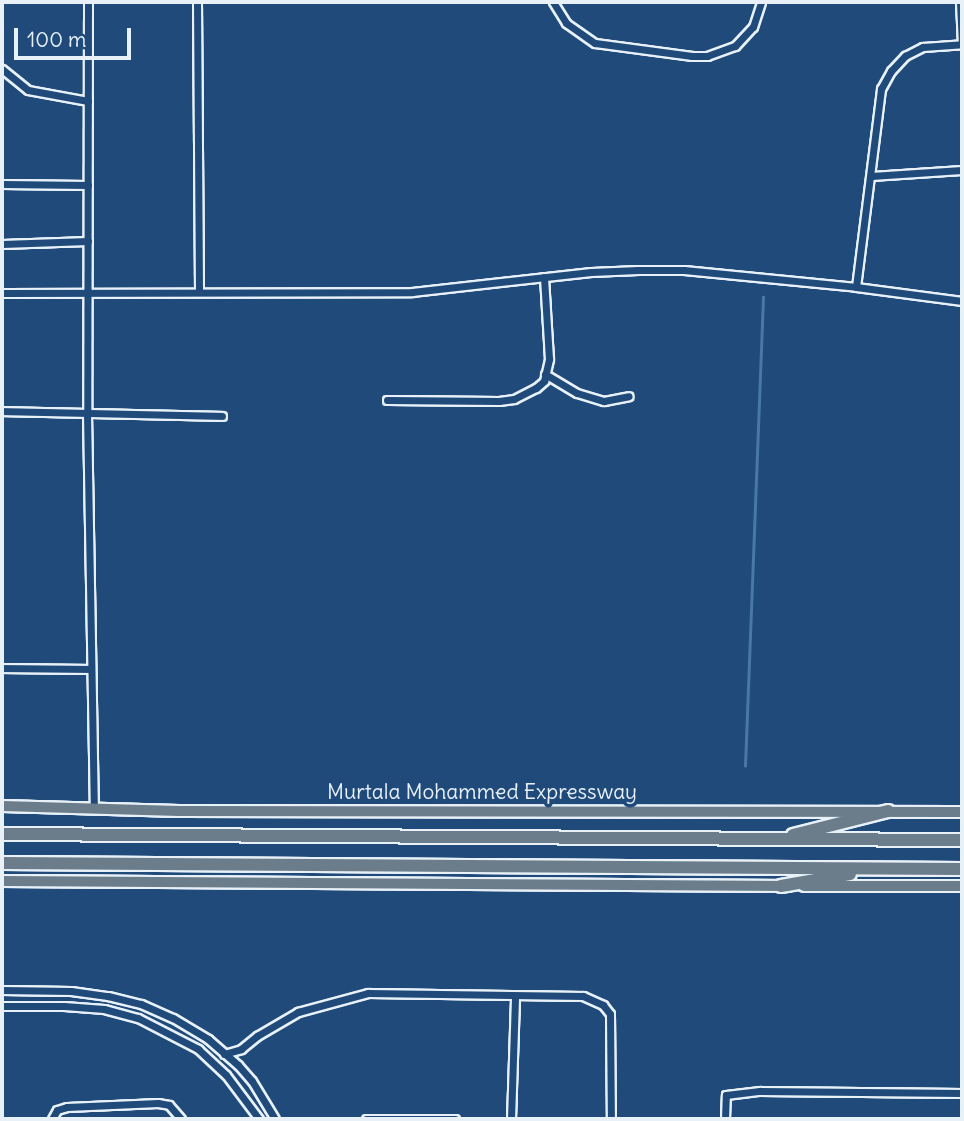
<!DOCTYPE html>
<html>
<head>
<meta charset="utf-8">
<style>
  body { margin:0 }
  #map { position:relative; width:964px; height:1121px; overflow:hidden; background:#1f4a7a; font-family:Delius,sans-serif }
  div>[style] { position:absolute }
  .stream>* { height:2.5px; margin:-1.25px; padding:0 1.25px; transform-origin:1.25px; border-radius:1.25px; background:#4878a4 }
  .roads { filter:drop-shadow(2px 0 #e8f1f8) drop-shadow(-2px 0 #e8f1f8) drop-shadow(0 2px #e8f1f8) drop-shadow(0 -2px #e8f1f8) }
  .minor>* { height:7px; margin:-3.5px; padding:0 3.5px; transform-origin:3.5px; border-radius:3.5px; background:#1f4a7a }
  .trunk>* { height:10px; margin:-5px; padding:0 5px; transform-origin:5px; border-radius:5px; background:#6b7d8b }
  .motorway>* { height:12px; margin:-6px; padding:0 6px; transform-origin:6px; border-radius:6px; background:#6b7d8b }
  span { translate:-50% -50%; white-space:nowrap; text-align:center; line-height:1.15; -webkit-text-stroke:7px #1f4a7a; paint-order:stroke }
  .street-label { font-size:21px; color:#e8f1f8 }
  .frame { position:absolute; inset:0; border:4px solid #e8f1f8; pointer-events:none }
  .scale { position:absolute; left:14px; top:28px; width:117px; height:32px; box-sizing:border-box; border:4px solid #e8f1f8; border-top:0; padding-left:9px; font-size:21px; line-height:24px; white-space:nowrap; color:#e8f1f8; -webkit-text-stroke:5px #1f4a7a; paint-order:stroke }
</style>
</head>
<body>
<div id="map">
  <div class="stream">
    <i style="left:745px;top:766px;width:469px;rotate:-87.8deg"></i>
  </div>
  <div class="roads">
    <div class="minor">
      <i style="left:88px;top:2px;width:411px;rotate:90.1deg"></i>
      <i style="left:87px;top:413px;width:395px;rotate:89deg"></i>
      <i style="left:197px;top:2px;width:289px;rotate:89.6deg"></i>
      <i style="left:553px;top:2px;width:25px;rotate:58deg"></i>
      <i style="left:566px;top:23px;width:35px;rotate:35deg"></i>
      <i style="left:595px;top:43px;width:98px;rotate:7.6deg"></i>
      <i style="left:692px;top:56px;width:15px"></i>
      <i style="left:707px;top:56px;width:30px;rotate:-20deg"></i>
      <i style="left:735px;top:46px;width:26px;rotate:-47deg"></i>
      <i style="left:753px;top:27px;width:26px;rotate:-72deg"></i>
      <i style="left:960px;top:2px;width:42px;rotate:87.3deg"></i>
      <i style="left:2px;top:69px;width:33px;rotate:39deg"></i>
      <i style="left:28px;top:90px;width:61px;rotate:10.4deg"></i>
      <i style="left:871px;top:176px;width:91px;rotate:-3.8deg"></i>
      <i style="left:2px;top:184px;width:86px;rotate:0.7deg"></i>
      <i style="left:2px;top:244px;width:86px;rotate:-2deg"></i>
      <i style="left:856px;top:287px;width:200px;rotate:-82.8deg"></i>
      <i style="left:881px;top:89px;width:21px;rotate:-61deg"></i>
      <i style="left:891px;top:71px;width:21px;rotate:-47deg"></i>
      <i style="left:905px;top:56px;width:20px;rotate:-27deg"></i>
      <i style="left:923px;top:47px;width:39px;rotate:-4deg"></i>
      <i style="left:2px;top:293px;width:410px;rotate:-0.1deg"></i>
      <i style="left:412px;top:292px;width:180px;rotate:-6.4deg"></i>
      <i style="left:591px;top:272px;width:47px;rotate:-2.4deg"></i>
      <i style="left:638px;top:270px;width:46px"></i>
      <i style="left:684px;top:270px;width:173px;rotate:5.6deg"></i>
      <i style="left:856px;top:287px;width:107px;rotate:7.5deg"></i>
      <i style="left:545px;top:374px;width:37px;rotate:31deg"></i>
      <i style="left:577px;top:393px;width:28px;rotate:17deg"></i>
      <i style="left:604px;top:401px;width:25px;rotate:-11deg"></i>
      <i style="left:387px;top:400px;width:112px;rotate:0.5deg"></i>
      <i style="left:499px;top:401px;width:15px;rotate:-8deg"></i>
      <i style="left:514px;top:399px;width:25px;rotate:-27deg"></i>
      <i style="left:536px;top:388px;width:11px;rotate:-41deg"></i>
      <i style="left:544px;top:381px;width:23px;rotate:-77deg"></i>
      <i style="left:549px;top:359px;width:82px;rotate:-93.5deg"></i>
      <i style="left:2px;top:411px;width:220px;rotate:1.3deg"></i>
      <i style="left:2px;top:668px;width:88px;rotate:0.7deg"></i>
      <i style="left:2px;top:990px;width:69px;rotate:0.8deg"></i>
      <i style="left:71px;top:991px;width:37px;rotate:8deg"></i>
      <i style="left:108px;top:996px;width:34px;rotate:14deg"></i>
      <i style="left:141px;top:1004px;width:35px;rotate:24deg"></i>
      <i style="left:173px;top:1018px;width:41px;rotate:31deg"></i>
      <i style="left:208px;top:1039px;width:40px;rotate:41deg"></i>
      <i style="left:238px;top:1065px;width:21px;rotate:49deg"></i>
      <i style="left:252px;top:1081px;width:44px;rotate:58.8deg"></i>
      <i style="left:2px;top:1006px;width:62px"></i>
      <i style="left:64px;top:1006px;width:40px;rotate:4.3deg"></i>
      <i style="left:104px;top:1009px;width:35px;rotate:15deg"></i>
      <i style="left:138px;top:1018px;width:68px;rotate:27.3deg"></i>
      <i style="left:198px;top:1049px;width:38px;rotate:43deg"></i>
      <i style="left:226px;top:1075px;width:55px;rotate:53.1deg"></i>
      <i style="left:224px;top:1054px;width:18px;rotate:-16deg"></i>
      <i style="left:241px;top:1049px;width:21px;rotate:-39deg"></i>
      <i style="left:257px;top:1036px;width:48px;rotate:-30.3deg"></i>
      <i style="left:298px;top:1012px;width:73px;rotate:-15.2deg"></i>
      <i style="left:368px;top:993px;width:215px;rotate:0.8deg"></i>
      <i style="left:583px;top:996px;width:22px;rotate:24deg"></i>
      <i style="left:603px;top:1005px;width:11px;rotate:52deg"></i>
      <i style="left:610px;top:1014px;width:105px;rotate:89.5deg"></i>
      <i style="left:52px;top:1119px;width:10px;rotate:-61deg"></i>
      <i style="left:57px;top:1110px;width:10px;rotate:-17deg"></i>
      <i style="left:67px;top:1107px;width:91px;rotate:-2.5deg"></i>
      <i style="left:158px;top:1103px;width:11px;rotate:10deg"></i>
      <i style="left:169px;top:1105px;width:18px;rotate:49deg"></i>
      <i style="left:366px;top:1119px;width:89px"></i>
      <i style="left:511px;top:1119px;width:122px;rotate:-88.1deg"></i>
      <i style="left:725px;top:1119px;width:24px;rotate:-88deg"></i>
      <i style="left:726px;top:1095px;width:34px;rotate:-7deg"></i>
      <i style="left:760px;top:1091px;width:202px;rotate:0.6deg"></i>
    </div>
    <div class="trunk">
      <i style="left:2px;top:806px;width:177px;rotate:1.6deg"></i>
      <i style="left:179px;top:811px;width:783px;rotate:0.07deg"></i>
      <i style="left:2px;top:881px;width:786px;rotate:0.36deg"></i>
      <i style="left:804px;top:886px;width:158px"></i>
    </div>
    <div class="motorway">
      <i style="left:2px;top:834px;width:960px;rotate:0.36deg"></i>
      <i style="left:793px;top:835px;width:98px;rotate:-14.2deg"></i>
      <i style="left:2px;top:863px;width:960px;rotate:0.36deg"></i>
      <i style="left:781px;top:886px;width:70px;rotate:-9.9deg"></i>
    </div>
  </div>
  <div class="street-label">
    <span style="left:482px;top:792px">Murtala Mohammed Expressway</span>
  </div>
  <div class="frame"></div>
  <div class="scale">100 m</div>
</div>
</body>
</html>
